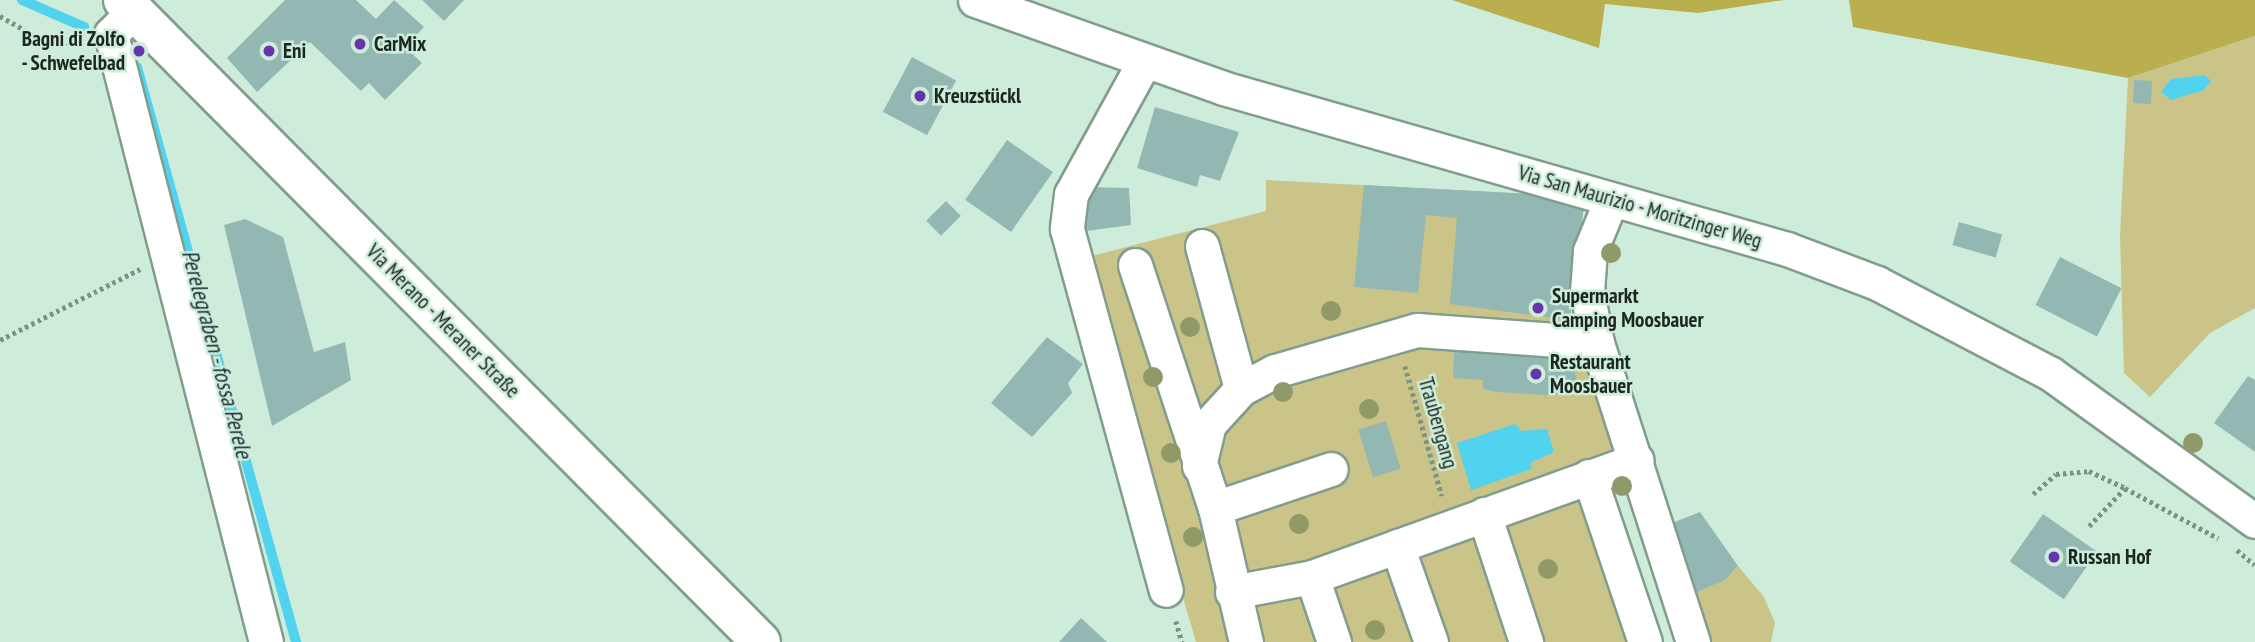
<!DOCTYPE html>
<html>
<head>
<meta charset="utf-8">
<style>
  body { margin:0 }
  #map { position:relative; width:2255px; height:642px; overflow:hidden; background:#ceecda; font-family:"PT Sans Narrow",sans-serif }
  div>[style] { position:absolute }
  .green>* { inset:0; background:#cac489 }
  .forest>* { inset:0; background:#b9af4f }
  .water>* { inset:0; background:#51d2ee }
  .stream>* { height:10px; margin:-5px; padding:0 5px; transform-origin:5px; border-radius:5px; background:#51d2ee }
  .building>* { inset:0; background:#93b7b3; transform-origin:0 0 }
  .path>* { height:4.5px; margin-top:-2.25px; transform-origin:0; background:repeating-linear-gradient(90deg,#7d9285 0 3.5px,transparent 0 7px) }
  .roads { filter:drop-shadow(2px 0 #819d8c) drop-shadow(-2px 0 #819d8c) drop-shadow(0 2px #819d8c) drop-shadow(0 -2px #819d8c) }
  .minor>* { height:33px; margin:-16.5px; padding:0 16.5px; transform-origin:16.5px; border-radius:16.5px; background:#fff }
  .major>* { height:38px; margin:-19px; padding:0 19px; transform-origin:19px; border-radius:19px; background:#fff }
  .trees>* { width:20px; height:20px; margin:-10px; border-radius:50%; background:#909a69 }
  .dots>* { width:19px; height:19px; translate:-50% -50%; box-sizing:border-box; border:4px solid #ceecda; border-radius:50% }
  span { translate:-50% -50%; white-space:nowrap; text-align:center; line-height:1.15; -webkit-text-stroke:5px #ceecda; paint-order:stroke }
  .poi-label { font-size:21px; color:#1c2720; font-weight:700 }
  .right { translate:-100% -50%; text-align:right }
  .left { translate:0 -50%; text-align:left }
  .street-label { font-size:21px; color:#1c2720 }
  .water-label { font-size:23px; color:#192f35; font-style:italic }
</style>
</head>
<body>
<div id="map">
  <div class="green">
    <i style="clip-path:polygon(2255px 36px,2255px 308px,2210px 333px,2150px 397px,2124px 373px,2120px 236px,2128px 78px)"></i>
    <i style="clip-path:polygon(1266px 180px,1585px 197px,1570px 320px,1615px 434px,1615px 446px,1598px 461px,1659px 642px,1196px 642px,1084px 258px,1266px 211px)"></i>
    <i style="clip-path:polygon(1738px 566px,1764px 597px,1775px 623px,1771px 642px,1709px 642px,1691px 594px,1725px 580px)"></i>
  </div>
  <div class="forest">
    <i style="clip-path:polygon(1452px 0,1784px 0,1698px 13px,1605px 4px,1599px 48px)"></i>
    <i style="clip-path:polygon(1849px 0,2255px 0,2255px 36px,2128px 78px,1853px 27px)"></i>
  </div>
  <div class="water">
    <i style="clip-path:polygon(2205px 75px,2211px 81px,2204px 90px,2171px 100px,2161px 92px,2171px 79px)"></i>
    <i style="clip-path:polygon(1515px 424px,1521px 431px,1547px 429px,1554px 452px,1530px 463px,1532px 469px,1471px 490px,1457px 443px)"></i>
  </div>
  <div class="stream">
    <i style="left:22px;top:0;width:68px;rotate:23.5deg"></i>
    <i style="left:137px;top:67px;width:597px;rotate:74.54deg"></i>
  </div>
  <div class="building">
    <i style="clip-path:polygon(285px 0,356px 0,376px 19px,394px 0,424px 27px,405px 47px,422px 63px,385px 100px,369px 83px,361px 91px,310px 42px,257px 92px,227px 58px)"></i>
    <i style="clip-path:polygon(422px 0,464px 0,444px 21px)"></i>
    <i style="left:912px;top:57px;width:50px;height:62px;rotate:28deg"></i>
    <i style="left:2134px;top:80px;width:18px;height:23px;rotate:3deg"></i>
    <i style="clip-path:polygon(1155px 107px,1239px 132px,1220px 181px,1200px 175px,1197px 187px,1137px 168px)"></i>
    <i style="left:1007px;top:140px;width:56px;height:73px;rotate:35deg"></i>
    <i style="clip-path:polygon(1364px 185px,1585px 197px,1570px 320px,1450px 304px,1457px 218px,1426px 215px,1418px 293px,1354px 287px)"></i>
    <i style="clip-path:polygon(1086px 187px,1129px 188px,1131px 225px,1079px 232px)"></i>
    <i style="left:946px;top:201px;width:21px;height:28px;rotate:45deg"></i>
    <i style="clip-path:polygon(245px 219px,283px 237px,314px 352px,345px 342px,351px 380px,272px 426px,224px 225px)"></i>
    <i style="left:1959px;top:222px;width:45px;height:24px;rotate:16deg"></i>
    <i style="left:2060px;top:257px;width:69px;height:54px;rotate:27deg"></i>
    <i style="clip-path:polygon(1047px 337px,1083px 364px,1068px 383px,1072px 393px,1032px 437px,991px 403px)"></i>
    <i style="clip-path:polygon(1475px 349px,1571px 361px,1579px 388px,1563px 396px,1497px 392px,1483px 389px,1483px 380px,1453px 378px,1454px 352px)"></i>
    <i style="clip-path:polygon(2248px 376px,2255px 380px,2255px 452px,2214px 423px)"></i>
    <i style="left:1386px;top:421px;width:50px;height:29px;rotate:73deg"></i>
    <i style="clip-path:polygon(1700px 512px,1738px 566px,1725px 580px,1695px 593px,1667px 525px)"></i>
    <i style="left:2043px;top:514px;width:66px;height:58px;rotate:35deg"></i>
    <i style="clip-path:polygon(1081px 618px,1107px 642px,1059px 642px)"></i>
  </div>
  <div class="path">
    <i style="left:0;top:16px;width:45px;rotate:29.4deg"></i>
    <i style="left:39px;top:38px;width:42px;rotate:8.1deg"></i>
    <i style="left:0;top:340px;width:157px;rotate:-26.9deg"></i>
    <i style="left:1405px;top:366px;width:135px;rotate:74.1deg"></i>
    <i style="left:2033px;top:494px;width:30px;rotate:-41deg"></i>
    <i style="left:2056px;top:474px;width:33px;rotate:-5deg"></i>
    <i style="left:2089px;top:471px;width:40px;rotate:25deg"></i>
    <i style="left:2089px;top:526px;width:52px;rotate:-46.5deg"></i>
    <i style="left:2125px;top:488px;width:106px;rotate:28.3deg"></i>
    <i style="left:2237px;top:550px;width:23px;rotate:40deg"></i>
    <i style="left:1176px;top:621px;width:22px;rotate:74deg"></i>
  </div>
  <div class="roads">
    <div class="minor">
      <i style="left:975px;top:0;width:263px;rotate:19.5deg"></i>
      <i style="left:1223px;top:88px;width:587px;rotate:15.93deg"></i>
      <i style="left:1787px;top:249px;width:96px;rotate:20.7deg"></i>
      <i style="left:1877px;top:283px;width:196px;rotate:27.6deg"></i>
      <i style="left:2051px;top:374px;width:251px;rotate:35.8deg"></i>
      <i style="left:134px;top:11px;width:33px;rotate:135deg"></i>
      <i style="left:111px;top:34px;width:627px;rotate:75.7deg"></i>
      <i style="left:1144px;top:62px;width:151px;rotate:118.9deg"></i>
      <i style="left:1071px;top:194px;width:35px;rotate:97deg"></i>
      <i style="left:1067px;top:229px;width:374px;rotate:74.7deg"></i>
      <i style="left:1611px;top:200px;width:55px;rotate:112.4deg"></i>
      <i style="left:1590px;top:251px;width:41px;rotate:94.2deg"></i>
      <i style="left:1587px;top:292px;width:52px;rotate:78.9deg"></i>
      <i style="left:1597px;top:343px;width:314px;rotate:72.2deg"></i>
      <i style="left:1202px;top:246px;width:148px;rotate:74.7deg"></i>
      <i style="left:1135px;top:265px;width:256px;rotate:71.8deg"></i>
      <i style="left:1215px;top:508px;width:138px;rotate:77deg"></i>
      <i style="left:1199px;top:466px;width:43px;rotate:-76.6deg"></i>
      <i style="left:1209px;top:424px;width:47px;rotate:-47.6deg"></i>
      <i style="left:1241px;top:389px;width:38px;rotate:-28deg"></i>
      <i style="left:1275px;top:371px;width:148px;rotate:-16.1deg"></i>
      <i style="left:1417px;top:330px;width:180px;rotate:4.1deg"></i>
      <i style="left:1589px;top:476px;width:175px;rotate:71.4deg"></i>
      <i style="left:1215px;top:508px;width:122px;rotate:-18.6deg"></i>
      <i style="left:1484px;top:514px;width:135px;rotate:71.8deg"></i>
      <i style="left:1397px;top:546px;width:102px;rotate:70.5deg"></i>
      <i style="left:1312px;top:577px;width:69px;rotate:71.3deg"></i>
      <i style="left:1232px;top:592px;width:81px;rotate:-10.6deg"></i>
      <i style="left:1312px;top:577px;width:345px;rotate:-19.8deg"></i>
    </div>
    <div class="major">
      <i style="left:123px;top:0;width:905px;rotate:45.18deg"></i>
    </div>
  </div>
  <div class="trees">
    <i style="left:1611px;top:253px"></i>
    <i style="left:1331px;top:311px"></i>
    <i style="left:1190px;top:327px"></i>
    <i style="left:1153px;top:377px"></i>
    <i style="left:1283px;top:392px"></i>
    <i style="left:1369px;top:409px"></i>
    <i style="left:2193px;top:443px"></i>
    <i style="left:1171px;top:453px"></i>
    <i style="left:1622px;top:486px"></i>
    <i style="left:1299px;top:524px"></i>
    <i style="left:1193px;top:537px"></i>
    <i style="left:1548px;top:569px"></i>
    <i style="left:1375px;top:630px"></i>
  </div>
  <div class="dots">
    <i style="left:360px;top:44px;background:#6734ab"></i>
    <i style="left:139px;top:51px;background:#6734ab"></i>
    <i style="left:269px;top:51px;background:#6734ab"></i>
    <i style="left:920px;top:96px;background:#6734ab"></i>
    <i style="left:1538px;top:308px;background:#6734ab"></i>
    <i style="left:1536px;top:374px;background:#6734ab"></i>
    <i style="left:2054px;top:557px;background:#6734ab"></i>
  </div>
  <div class="poi-label">
    <span class="right" style="left:125px;top:51px">Bagni di Zolfo<br>- Schwefelbad</span>
    <span class="left" style="left:374px;top:44px">CarMix</span>
    <span class="left" style="left:283px;top:51px">Eni</span>
    <span class="left" style="left:934px;top:96px">Kreuzstückl</span>
    <span class="left" style="left:1552px;top:308px">Supermarkt<br>Camping Moosbauer</span>
    <span class="left" style="left:1550px;top:374px">Restaurant<br>Moosbauer</span>
    <span class="left" style="left:2068px;top:557px">Russan Hof</span>
  </div>
  <div class="street-label">
    <span style="left:1640px;top:207px;rotate:16deg">Via San Maurizio - Moritzinger Weg</span>
    <span style="left:443px;top:321px;rotate:45deg">Via Merano - Meraner Straße</span>
    <span style="left:1438px;top:423px;rotate:74deg">Traubengang</span>
  </div>
  <div class="water-label">
    <span style="left:217px;top:354px;rotate:75deg">Perelegraben - fossa Perele</span>
  </div>
</div>
</body>
</html>
